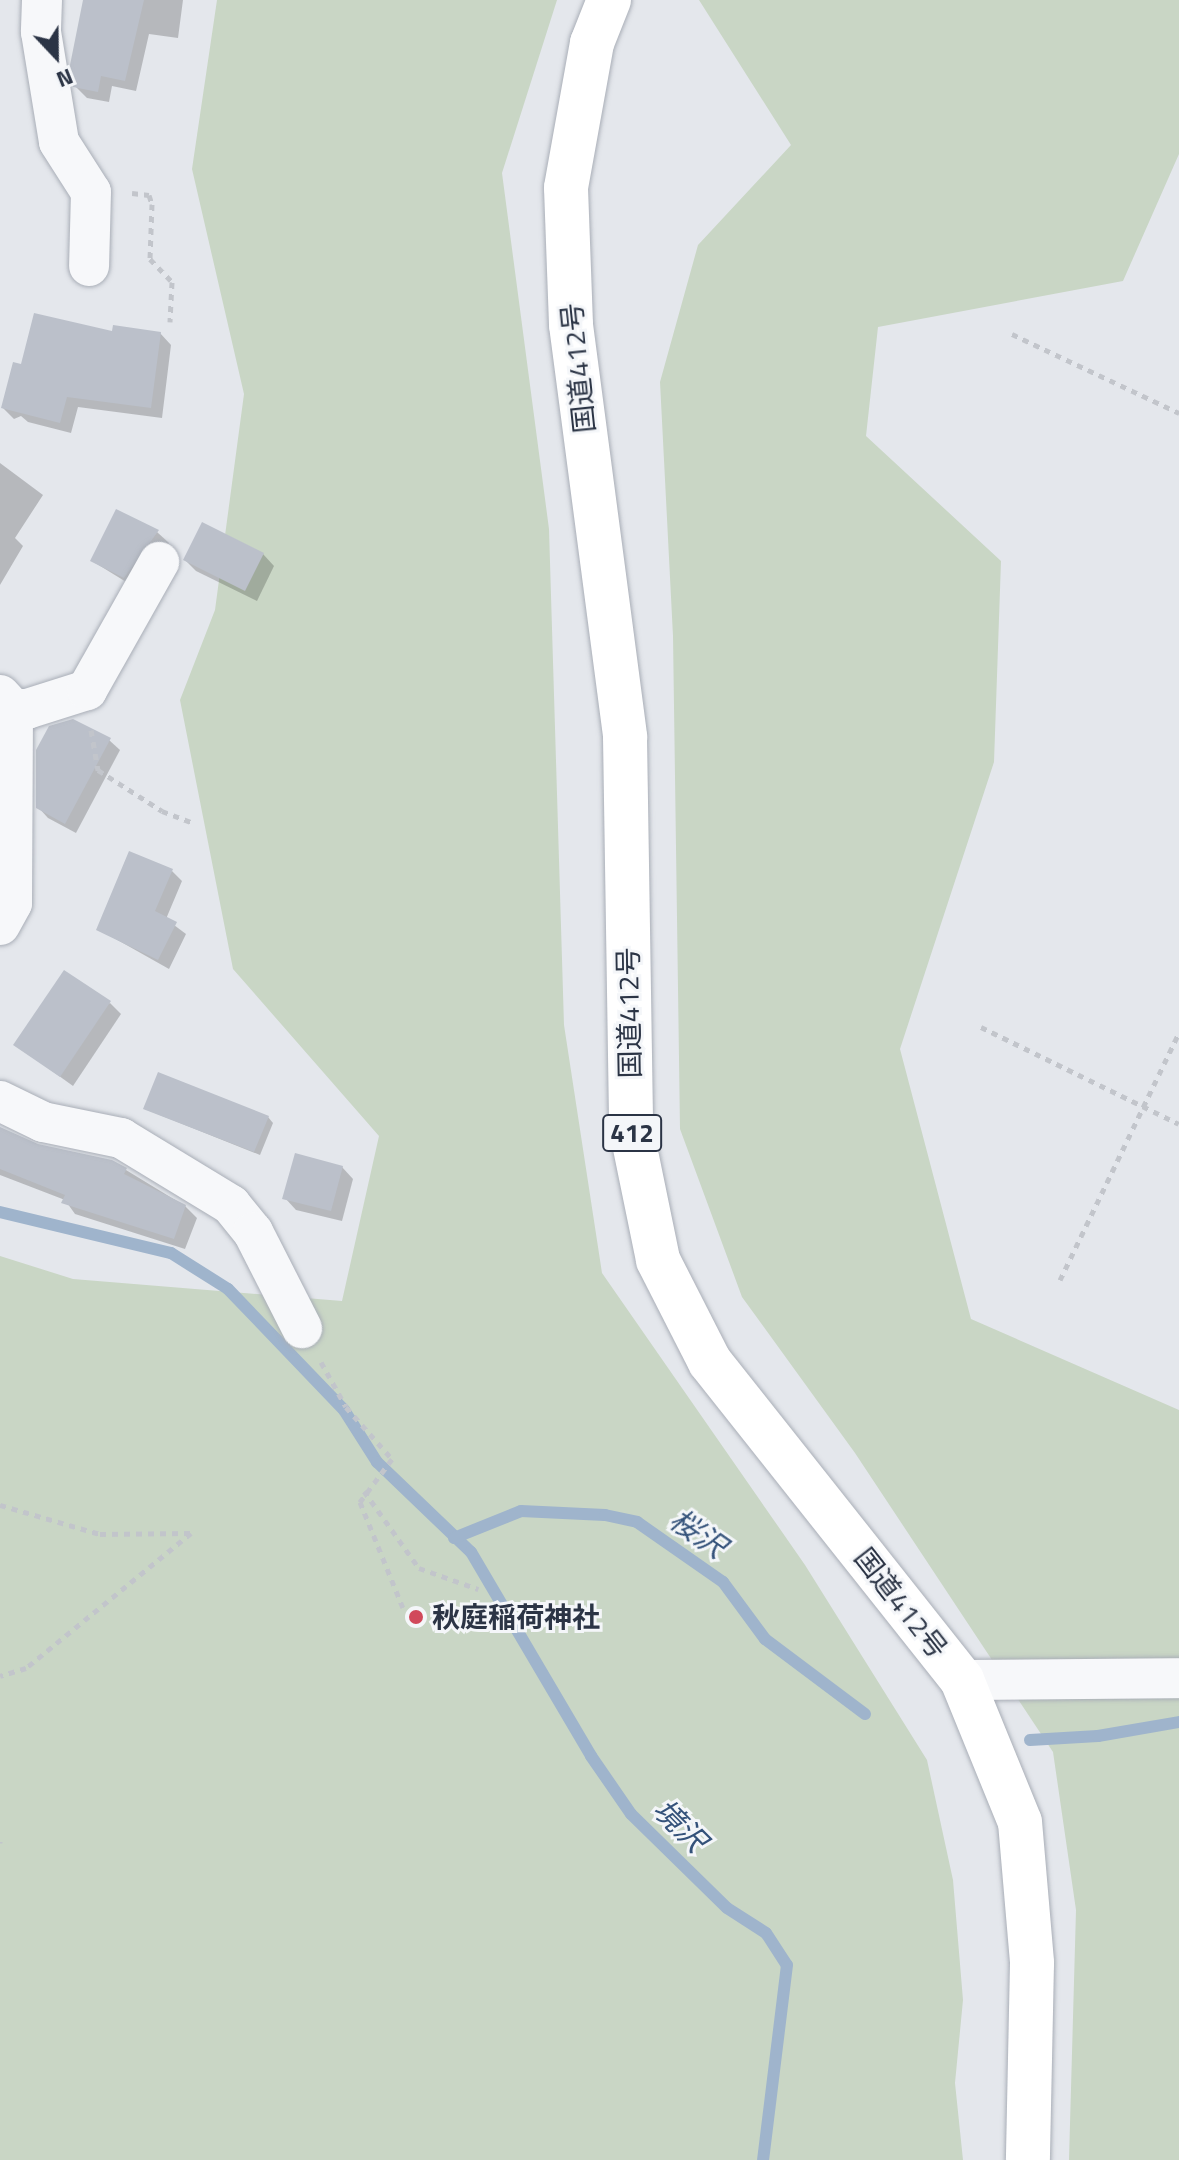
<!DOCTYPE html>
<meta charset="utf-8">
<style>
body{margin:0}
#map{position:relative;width:1179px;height:2160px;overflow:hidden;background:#e4e7ec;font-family:"Titillium Web","Noto Sans JP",sans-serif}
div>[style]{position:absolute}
.green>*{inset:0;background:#c9d6c5}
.shadow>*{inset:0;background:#0003}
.stream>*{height:12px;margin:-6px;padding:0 6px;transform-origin:6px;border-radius:6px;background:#9fb4cc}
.building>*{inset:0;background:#bbc0ca}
.path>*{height:5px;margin-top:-2.5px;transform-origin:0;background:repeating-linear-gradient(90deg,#c2c5cb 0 6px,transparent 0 12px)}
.roads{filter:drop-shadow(0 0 2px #a9aeb7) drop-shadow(0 0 2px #a9aeb7)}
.minor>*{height:40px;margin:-20px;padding:0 20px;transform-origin:20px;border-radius:20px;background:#f7f8fa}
.highway>*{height:44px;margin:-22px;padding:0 22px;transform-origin:22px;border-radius:22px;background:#fff}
.dots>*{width:22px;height:22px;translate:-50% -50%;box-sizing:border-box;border:4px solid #f4f6f9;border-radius:50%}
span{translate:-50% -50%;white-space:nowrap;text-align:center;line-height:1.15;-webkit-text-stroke:6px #f4f6f9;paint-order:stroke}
.shield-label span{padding:2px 6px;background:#f4f6f9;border:2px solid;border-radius:6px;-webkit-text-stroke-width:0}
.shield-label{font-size:26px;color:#2b3445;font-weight:700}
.street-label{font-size:28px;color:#2b3445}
.poi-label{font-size:28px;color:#2b3445;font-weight:700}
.left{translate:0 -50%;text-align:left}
.water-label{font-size:30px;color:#34527a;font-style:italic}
.north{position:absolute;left:16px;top:16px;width:80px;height:80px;-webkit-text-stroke:6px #f4f6f9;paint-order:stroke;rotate:158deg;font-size:22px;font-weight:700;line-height:32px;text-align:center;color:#2b3445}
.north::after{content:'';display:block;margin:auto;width:28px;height:36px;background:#2b3445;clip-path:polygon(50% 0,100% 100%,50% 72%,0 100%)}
</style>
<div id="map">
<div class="green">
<div style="clip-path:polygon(217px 0,557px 0,502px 173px,549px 529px,564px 1025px,602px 1273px,805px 1565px,927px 1760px,953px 1880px,963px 2000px,955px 2083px,963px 2160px,0 2160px,0 1256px,73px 1279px,342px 1301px,379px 1136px,233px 969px,180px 700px,215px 610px,244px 394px,192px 169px)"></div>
<div style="clip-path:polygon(699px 0,1179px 0,1179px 154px,1123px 281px,878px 327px,866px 436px,1001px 561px,994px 762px,900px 1049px,971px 1319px,1179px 1410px,1179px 2160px,1069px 2160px,1076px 1910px,1053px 1752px,855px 1453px,742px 1297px,680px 1129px,673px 636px,660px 382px,698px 245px,791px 145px)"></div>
</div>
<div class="shadow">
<div style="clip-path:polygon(104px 0,183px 0,178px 38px,149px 34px,136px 91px,112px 86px,109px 102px,87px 98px,75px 86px)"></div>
<div style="clip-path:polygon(160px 333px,171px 345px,162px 418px,78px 407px,71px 433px,28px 422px,21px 416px,14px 419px,3px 408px,23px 366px)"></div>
<div style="clip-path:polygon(0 463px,43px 495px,15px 538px,23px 546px,0 585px)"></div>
<div style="clip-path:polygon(157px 532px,169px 543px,136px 588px,92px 561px)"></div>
<div style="clip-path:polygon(263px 554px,274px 566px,257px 601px,196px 571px,185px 560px)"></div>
<div style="clip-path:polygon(109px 740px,120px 750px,76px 833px,48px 818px,38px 807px)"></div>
<div style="clip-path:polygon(172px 871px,182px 881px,166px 919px,186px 934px,169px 969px,98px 929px)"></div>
<div style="clip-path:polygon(110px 1003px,121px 1014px,73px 1086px,16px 1045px)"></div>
<div style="clip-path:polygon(145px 1109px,268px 1117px,273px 1123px,260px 1155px)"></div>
<div style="clip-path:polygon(0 1129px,37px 1146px,126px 1170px,185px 1206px,197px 1218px,185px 1249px,75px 1214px,65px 1200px,0 1175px)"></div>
<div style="clip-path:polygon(342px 1167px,353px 1179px,342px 1221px,296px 1210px,285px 1198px)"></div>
</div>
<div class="stream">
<div style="left:0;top:1212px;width:176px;rotate:13.5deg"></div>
<div style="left:171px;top:1253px;width:67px;rotate:32.3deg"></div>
<div style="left:228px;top:1289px;width:168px;rotate:46.2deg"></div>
<div style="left:344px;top:1410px;width:62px;rotate:57.6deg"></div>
<div style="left:377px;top:1462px;width:130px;rotate:43.8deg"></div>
<div style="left:471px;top:1552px;width:237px;rotate:59.5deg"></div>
<div style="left:591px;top:1756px;width:70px;rotate:55.4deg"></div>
<div style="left:631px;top:1814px;width:134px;rotate:44.4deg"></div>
<div style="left:727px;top:1908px;width:46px;rotate:32.7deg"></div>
<div style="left:766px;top:1933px;width:38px;rotate:57deg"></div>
<div style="left:787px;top:1965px;width:196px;rotate:97deg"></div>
<div style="left:454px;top:1538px;width:72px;rotate:-21.9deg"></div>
<div style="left:521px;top:1511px;width:84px;rotate:2.7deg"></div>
<div style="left:605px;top:1515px;width:33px;rotate:12deg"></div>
<div style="left:637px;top:1522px;width:105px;rotate:34.9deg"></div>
<div style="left:723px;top:1582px;width:71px;rotate:53.6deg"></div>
<div style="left:765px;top:1639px;width:125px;rotate:36.9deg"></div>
<div style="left:1030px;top:1740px;width:68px;rotate:-3.4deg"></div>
<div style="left:1098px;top:1736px;width:82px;rotate:-9.8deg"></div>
</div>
<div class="building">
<div style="clip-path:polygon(83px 0,144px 0,125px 81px,101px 76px,98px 92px,73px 87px,70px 65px)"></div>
<div style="clip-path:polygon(34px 313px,112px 331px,113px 325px,161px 332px,151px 408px,67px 397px,60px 423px,1px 408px,13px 362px,21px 364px)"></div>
<div style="clip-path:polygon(116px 509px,159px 530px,124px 578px,90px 561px)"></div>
<div style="clip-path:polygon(202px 522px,264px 553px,245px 591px,183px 560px)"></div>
<div style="clip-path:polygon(73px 719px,111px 738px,65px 824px,36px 808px,36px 750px,49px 726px)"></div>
<div style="clip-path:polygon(129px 851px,173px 869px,155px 911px,177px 922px,158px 960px,96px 930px)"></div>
<div style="clip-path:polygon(64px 970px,111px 1001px,60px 1077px,13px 1045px)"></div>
<div style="clip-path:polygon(158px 1072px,269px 1116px,254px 1152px,143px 1109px)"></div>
<div style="clip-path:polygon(0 1127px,38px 1144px,112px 1160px,127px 1168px,124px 1174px,186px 1205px,174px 1239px,61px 1203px,65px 1195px,0 1169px)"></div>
<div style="clip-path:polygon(295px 1153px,343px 1166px,331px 1211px,282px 1199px)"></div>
</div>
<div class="path">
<div style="left:132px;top:193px;width:17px;rotate:7deg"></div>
<div style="left:149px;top:195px;width:9px;rotate:72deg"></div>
<div style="left:152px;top:204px;width:55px;rotate:92.1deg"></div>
<div style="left:150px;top:259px;width:32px;rotate:46deg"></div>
<div style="left:172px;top:282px;width:40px;rotate:92.9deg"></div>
<div style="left:1012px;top:334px;width:185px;rotate:25.3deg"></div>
<div style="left:91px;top:730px;width:41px;rotate:80.1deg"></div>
<div style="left:98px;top:770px;width:76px;rotate:32.6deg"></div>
<div style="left:162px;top:811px;width:34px;rotate:21deg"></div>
<div style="left:981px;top:1027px;width:220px;rotate:26.1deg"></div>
<div style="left:1060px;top:1280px;width:274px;rotate:-64.3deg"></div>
<div style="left:321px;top:1362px;width:51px;rotate:60.9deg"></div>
<div style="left:346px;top:1407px;width:69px;rotate:48.5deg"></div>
<div style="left:392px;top:1459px;width:54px;rotate:126.7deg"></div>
<div style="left:360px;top:1502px;width:114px;rotate:67.9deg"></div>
<div style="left:364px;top:1491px;width:95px;rotate:54.5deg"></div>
<div style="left:419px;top:1568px;width:63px;rotate:19.6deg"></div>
<div style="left:0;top:1505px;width:104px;rotate:16.2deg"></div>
<div style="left:100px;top:1534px;width:91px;rotate:-0.6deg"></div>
<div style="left:191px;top:1533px;width:213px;rotate:140.7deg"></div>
<div style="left:26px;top:1668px;width:27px;rotate:163deg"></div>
<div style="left:0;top:1841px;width:2px;rotate:90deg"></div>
</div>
<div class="roads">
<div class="minor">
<div style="left:42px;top:0;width:32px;rotate:92deg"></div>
<div style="left:41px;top:32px;width:111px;rotate:80.7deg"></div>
<div style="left:59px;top:142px;width:59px;rotate:57.4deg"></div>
<div style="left:91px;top:192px;width:74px;rotate:91.5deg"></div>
<div style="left:0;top:695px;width:19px;rotate:47deg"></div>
<div style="left:13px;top:709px;width:14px"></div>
<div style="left:27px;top:709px;width:63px;rotate:-17.6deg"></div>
<div style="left:87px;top:690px;width:147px;rotate:-60.6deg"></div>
<div style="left:0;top:925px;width:25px;rotate:-61deg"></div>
<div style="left:12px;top:903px;width:194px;rotate:-89.7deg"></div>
<div style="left:0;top:1101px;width:48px;rotate:26deg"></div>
<div style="left:43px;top:1122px;width:80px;rotate:11.6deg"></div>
<div style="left:121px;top:1138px;width:129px;rotate:31.3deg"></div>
<div style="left:231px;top:1205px;width:35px;rotate:51deg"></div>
<div style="left:253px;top:1232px;width:108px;rotate:63deg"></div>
<div style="left:962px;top:1680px;width:217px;rotate:-0.5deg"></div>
</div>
<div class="highway">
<div style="left:609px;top:0;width:46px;rotate:111.6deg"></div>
<div style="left:592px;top:43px;width:147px;rotate:100.2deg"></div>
<div style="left:566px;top:188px;width:137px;rotate:87.9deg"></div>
<div style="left:571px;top:325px;width:416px;rotate:82.5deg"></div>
<div style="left:625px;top:737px;width:391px;rotate:89.1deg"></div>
<div style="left:631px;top:1128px;width:135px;rotate:78.4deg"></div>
<div style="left:658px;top:1260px;width:114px;rotate:63deg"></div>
<div style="left:710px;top:1362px;width:406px;rotate:51.6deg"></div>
<div style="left:962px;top:1680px;width:153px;rotate:67.8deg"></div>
<div style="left:1020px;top:1822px;width:142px;rotate:85.1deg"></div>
<div style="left:1032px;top:1963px;width:197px;rotate:91.2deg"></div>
</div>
</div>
<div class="dots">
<div style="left:416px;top:1617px;background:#d1495b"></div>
</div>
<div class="shield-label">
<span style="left:632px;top:1133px">412</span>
</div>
<div class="street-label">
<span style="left:578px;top:368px;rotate:-96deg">国道412号</span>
<span style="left:629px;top:1013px;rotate:-91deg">国道412号</span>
<span style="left:901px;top:1603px;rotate:52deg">国道412号</span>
</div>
<div class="poi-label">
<span class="left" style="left:432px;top:1617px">秋庭稲荷神社</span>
</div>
<div class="water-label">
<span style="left:698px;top:1533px;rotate:35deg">桜沢</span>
<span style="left:680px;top:1825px;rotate:45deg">境沢</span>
</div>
<div class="north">N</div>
</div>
